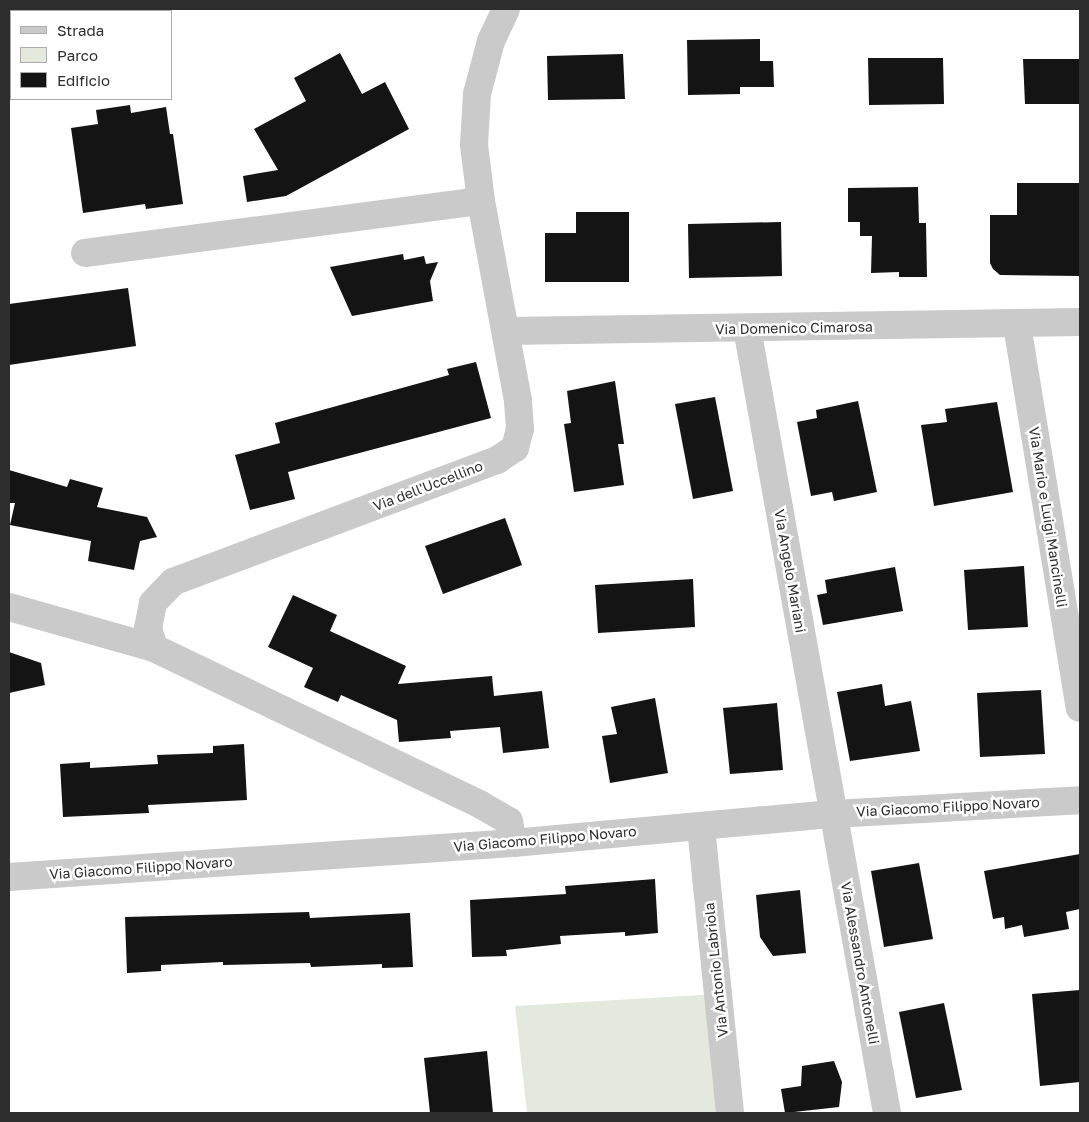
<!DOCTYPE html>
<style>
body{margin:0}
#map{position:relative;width:1089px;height:1122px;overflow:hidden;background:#fff;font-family:"Golos Text",sans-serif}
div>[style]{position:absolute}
.green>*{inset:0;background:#e3e9dd}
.building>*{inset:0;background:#141414}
.minor>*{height:28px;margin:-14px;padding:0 14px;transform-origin:14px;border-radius:14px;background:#cacaca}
span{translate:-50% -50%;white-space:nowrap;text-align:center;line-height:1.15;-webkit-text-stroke:5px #fff;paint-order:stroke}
.street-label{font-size:14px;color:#2d2d2d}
.frame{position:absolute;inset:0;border:10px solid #2d2d2d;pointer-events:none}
.legend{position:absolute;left:10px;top:10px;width:162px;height:90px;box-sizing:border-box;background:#fff;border:1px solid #ababab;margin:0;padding:6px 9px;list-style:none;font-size:15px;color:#2d2d2d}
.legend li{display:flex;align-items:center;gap:10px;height:25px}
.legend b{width:25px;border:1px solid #ababab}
</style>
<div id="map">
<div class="green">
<div style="clip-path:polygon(718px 994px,730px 1113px,527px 1113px,515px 1006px)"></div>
</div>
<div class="building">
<div style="clip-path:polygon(760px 39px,760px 61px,773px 61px,774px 87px,740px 87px,740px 94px,688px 95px,687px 40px)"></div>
<div style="clip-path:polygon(340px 53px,362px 94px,385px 82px,409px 129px,286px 196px,247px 202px,243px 176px,278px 170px,254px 129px,306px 101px,294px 78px)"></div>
<div style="clip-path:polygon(623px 54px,625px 99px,548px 100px,547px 56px)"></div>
<div style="clip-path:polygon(868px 58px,943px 58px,944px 104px,869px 105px)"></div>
<div style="clip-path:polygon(1023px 59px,1080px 59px,1080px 104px,1025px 104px)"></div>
<div style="clip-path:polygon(130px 105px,131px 113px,166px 107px,170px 134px,173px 134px,183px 204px,146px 209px,145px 204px,83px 213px,71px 128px,98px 124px,96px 110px)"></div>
<div style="clip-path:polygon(1017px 183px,1080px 183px,1080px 276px,1000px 275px,993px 269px,990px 263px,990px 215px,1017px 215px)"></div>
<div style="clip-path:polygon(918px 187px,919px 223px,926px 223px,927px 277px,899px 277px,899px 272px,871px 273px,872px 236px,860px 236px,860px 222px,848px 222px,848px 188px)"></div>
<div style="clip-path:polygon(576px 212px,629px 212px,629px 282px,545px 282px,545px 233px,576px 233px)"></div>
<div style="clip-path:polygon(781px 222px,782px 276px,689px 278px,688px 224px)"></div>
<div style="clip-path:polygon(403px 254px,404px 260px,424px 256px,426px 264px,438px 262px,430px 281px,433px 301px,352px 316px,330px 267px)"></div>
<div style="clip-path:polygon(128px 288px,136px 346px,9px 365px,9px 304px)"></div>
<div style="clip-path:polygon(476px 362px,491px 418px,288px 472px,295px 499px,250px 510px,235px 455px,280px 443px,275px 423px,449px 375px,447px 369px)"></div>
<div style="clip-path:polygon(615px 381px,624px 444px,618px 444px,624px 485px,574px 492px,564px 424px,571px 423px,567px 391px)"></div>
<div style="clip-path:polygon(715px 397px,733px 491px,693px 499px,675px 404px)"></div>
<div style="clip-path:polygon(858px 401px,877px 492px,834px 501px,832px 492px,811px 496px,797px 422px,817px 418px,816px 410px)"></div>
<div style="clip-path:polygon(997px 402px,1013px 492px,934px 506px,921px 425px,947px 422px,945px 409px)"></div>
<div style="clip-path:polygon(9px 470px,67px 487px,70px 479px,103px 488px,97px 507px,147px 517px,157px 537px,140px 541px,134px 570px,88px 561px,91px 541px,10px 525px,15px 503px,9px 503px)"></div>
<div style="clip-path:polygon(505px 518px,522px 565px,443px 594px,425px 546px)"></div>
<div style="clip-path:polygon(1024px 566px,1028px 627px,968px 630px,964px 570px)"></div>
<div style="clip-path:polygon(895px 567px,903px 611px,823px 625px,817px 595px,827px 593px,825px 580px)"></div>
<div style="clip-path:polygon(693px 579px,695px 627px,598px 633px,595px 585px)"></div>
<div style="clip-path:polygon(293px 595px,337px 615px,330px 631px,406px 666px,398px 684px,492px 676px,494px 696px,542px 691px,549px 748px,503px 753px,500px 727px,450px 731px,451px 738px,399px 742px,397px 720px,341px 695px,338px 702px,304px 687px,313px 668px,268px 647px)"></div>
<div style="clip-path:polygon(9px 652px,41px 663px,45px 685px,9px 693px)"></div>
<div style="clip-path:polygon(882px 684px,885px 706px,911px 701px,920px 751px,850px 761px,837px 692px)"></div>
<div style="clip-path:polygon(1041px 690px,1045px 754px,980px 757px,977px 693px)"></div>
<div style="clip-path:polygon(655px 698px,668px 773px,610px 783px,602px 736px,617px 734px,611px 707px)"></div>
<div style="clip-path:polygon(777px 703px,783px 770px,730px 774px,723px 708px)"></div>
<div style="clip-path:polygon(244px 744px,247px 800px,148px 805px,149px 813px,63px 817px,60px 764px,90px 762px,90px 768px,158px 764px,157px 755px,213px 753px,213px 746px)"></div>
<div style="clip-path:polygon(1080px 854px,1080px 909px,1066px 912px,1069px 929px,1024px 937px,1022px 925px,1005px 929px,1004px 917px,993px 919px,984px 871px)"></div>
<div style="clip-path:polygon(919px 863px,933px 939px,884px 947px,871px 871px)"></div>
<div style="clip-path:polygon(655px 879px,658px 933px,625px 936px,625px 932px,560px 936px,561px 944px,506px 950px,507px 956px,472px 957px,470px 900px,566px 894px,565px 886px)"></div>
<div style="clip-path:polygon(800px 890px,806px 953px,773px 956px,760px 937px,756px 895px)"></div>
<div style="clip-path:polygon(309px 912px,310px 918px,410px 913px,413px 967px,382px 968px,382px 964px,311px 967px,310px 963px,223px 965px,223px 962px,161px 965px,161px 971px,127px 973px,125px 917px)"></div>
<div style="clip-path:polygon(1080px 990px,1080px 1082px,1040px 1086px,1032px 994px)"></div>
<div style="clip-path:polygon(944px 1003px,962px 1090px,916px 1098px,899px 1012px)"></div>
<div style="clip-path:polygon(487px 1051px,493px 1113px,430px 1113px,424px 1058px)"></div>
<div style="clip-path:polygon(834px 1061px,842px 1082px,839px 1107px,785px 1113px,781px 1089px,801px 1086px,802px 1066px)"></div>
</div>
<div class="minor">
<div style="left:506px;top:9px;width:35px;rotate:115deg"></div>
<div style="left:491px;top:41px;width:55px;rotate:104.8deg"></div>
<div style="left:477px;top:94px;width:51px;rotate:93.4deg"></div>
<div style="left:474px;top:145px;width:56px;rotate:82.9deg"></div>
<div style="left:481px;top:201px;width:203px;rotate:79.5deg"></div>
<div style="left:518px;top:401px;width:28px;rotate:86deg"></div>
<div style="left:520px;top:429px;width:20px;rotate:105deg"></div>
<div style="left:515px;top:448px;width:22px;rotate:146deg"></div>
<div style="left:497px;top:460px;width:346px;rotate:159.4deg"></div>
<div style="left:173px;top:582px;width:29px;rotate:134deg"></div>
<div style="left:153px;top:603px;width:25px;rotate:101deg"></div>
<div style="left:148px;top:628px;width:21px;rotate:73deg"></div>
<div style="left:154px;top:648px;width:363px;rotate:25.6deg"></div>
<div style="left:481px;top:805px;width:32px;rotate:30deg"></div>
<div style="left:509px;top:821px;width:22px;rotate:80deg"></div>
<div style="left:85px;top:253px;width:399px;rotate:-7.5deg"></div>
<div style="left:1017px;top:325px;width:388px;rotate:80.7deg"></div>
<div style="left:747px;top:328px;width:797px;rotate:79.89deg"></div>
<div style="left:507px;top:331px;width:573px;rotate:-0.9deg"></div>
<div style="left:9px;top:607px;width:151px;rotate:15.8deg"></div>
<div style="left:701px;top:827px;width:287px;rotate:84.2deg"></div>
<div style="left:9px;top:877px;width:505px;rotate:-3.86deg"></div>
<div style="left:513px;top:843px;width:321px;rotate:-5.2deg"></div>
<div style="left:833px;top:814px;width:247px;rotate:-3.2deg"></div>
</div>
<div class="street-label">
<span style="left:794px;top:328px;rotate:-1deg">Via Domenico Cimarosa</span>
<span style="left:428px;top:486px;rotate:-21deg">Via dell'Uccellino</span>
<span style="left:1048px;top:517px;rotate:81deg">Via Mario e Luigi Mancinelli</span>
<span style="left:790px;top:571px;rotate:80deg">Via Angelo Mariani</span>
<span style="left:948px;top:807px;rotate:-3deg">Via Giacomo Filippo Novaro</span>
<span style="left:545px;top:839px;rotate:-5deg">Via Giacomo Filippo Novaro</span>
<span style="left:141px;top:868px;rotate:-4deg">Via Giacomo Filippo Novaro</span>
<span style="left:860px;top:963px;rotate:80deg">Via Alessandro Antonelli</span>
<span style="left:716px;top:970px;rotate:-96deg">Via Antonio Labriola</span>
</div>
<div class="frame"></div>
<ul class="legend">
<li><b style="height:6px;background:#cacaca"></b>Strada</li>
<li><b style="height:14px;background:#e3e9dd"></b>Parco</li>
<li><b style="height:14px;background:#141414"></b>Edificio</li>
</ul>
</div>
